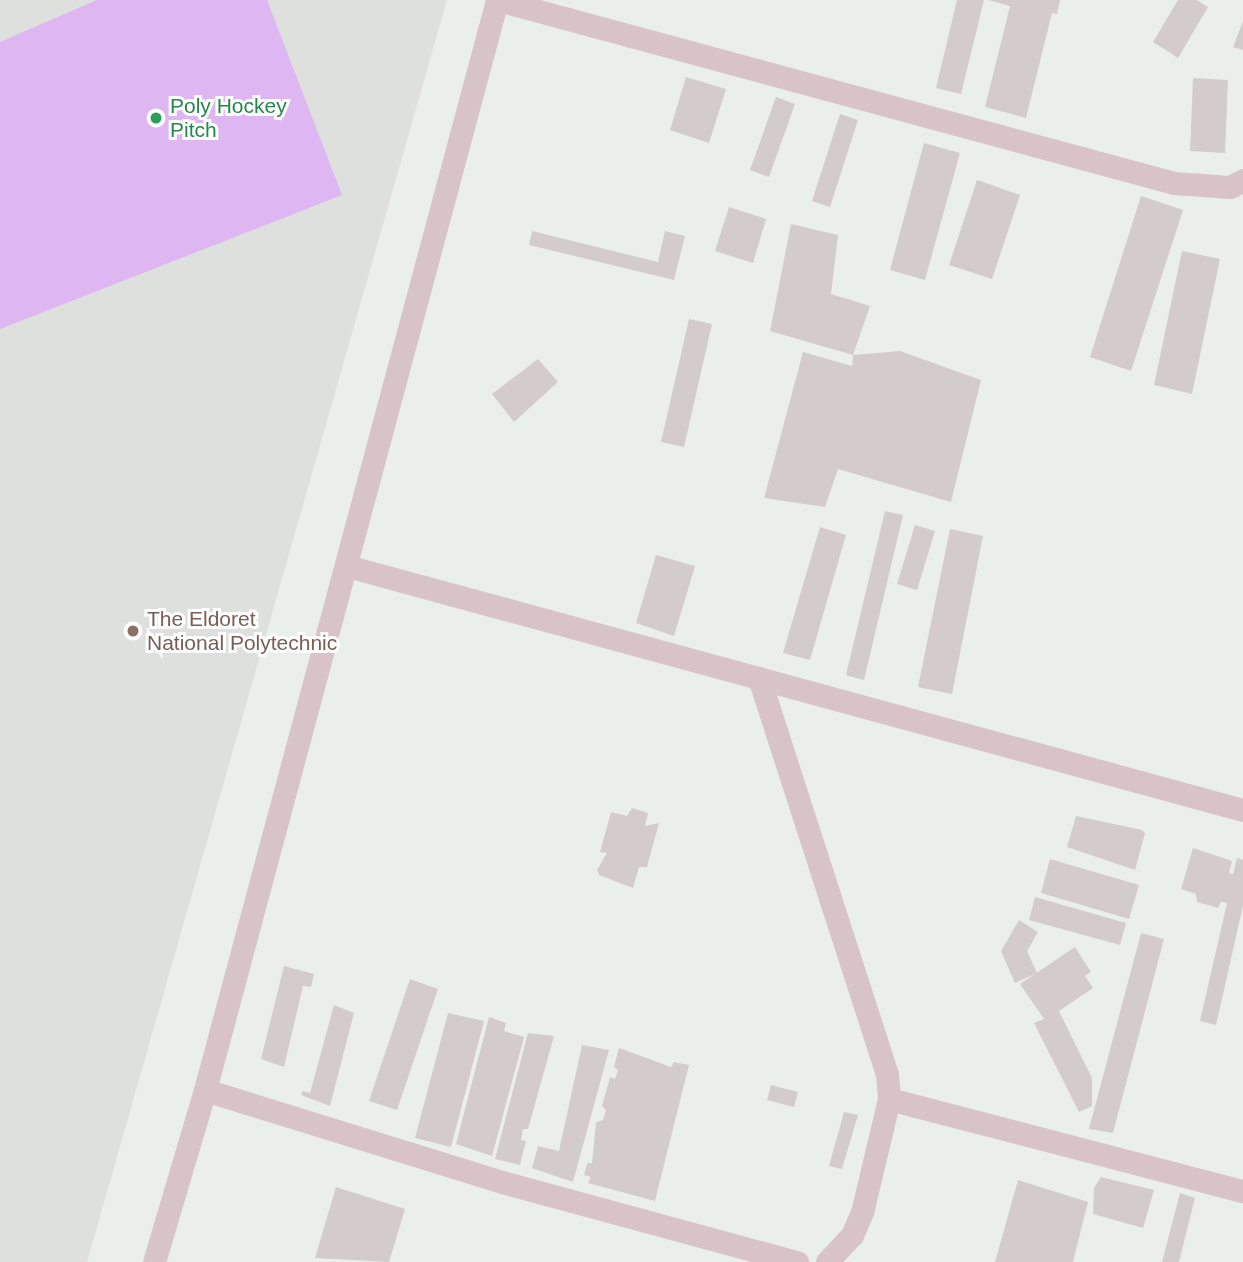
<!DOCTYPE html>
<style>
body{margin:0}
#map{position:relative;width:1243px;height:1262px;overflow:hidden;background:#ebefec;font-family:Arial,sans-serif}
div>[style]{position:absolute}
.education>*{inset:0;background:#dde0dd}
.green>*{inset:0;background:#deb6f1}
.building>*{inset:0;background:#d4cbcc}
.minor>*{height:23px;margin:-11.5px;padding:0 11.5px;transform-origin:11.5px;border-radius:11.5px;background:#d8c4c8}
.dots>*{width:19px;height:19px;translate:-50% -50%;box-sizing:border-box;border:4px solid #fff;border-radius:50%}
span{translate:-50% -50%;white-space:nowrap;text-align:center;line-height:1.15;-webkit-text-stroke:6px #fff;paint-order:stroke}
.leisure-label{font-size:21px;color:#27864d}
.left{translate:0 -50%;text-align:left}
.education-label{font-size:21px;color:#785e54}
</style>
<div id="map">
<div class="education">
<div style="clip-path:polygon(0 0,447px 0,87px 1262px,0 1262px)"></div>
</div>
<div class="green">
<div style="clip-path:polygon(97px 0,267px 0,342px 195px,0 329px,0 42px)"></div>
</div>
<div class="building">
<div style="clip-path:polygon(957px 0,984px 0,961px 94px,936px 88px)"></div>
<div style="clip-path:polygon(988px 0,1060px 0,1057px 14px,1052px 13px,1026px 118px,985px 107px,1010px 6px)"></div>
<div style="clip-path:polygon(1178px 0,1197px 0,1208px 7px,1178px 58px,1153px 42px)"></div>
<div style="clip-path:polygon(1243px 21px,1243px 50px,1233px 47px)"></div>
<div style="clip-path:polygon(686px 77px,726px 89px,709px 143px,670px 130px)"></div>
<div style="clip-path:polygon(1193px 78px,1228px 80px,1225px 153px,1190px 151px)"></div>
<div style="clip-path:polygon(776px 97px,795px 104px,769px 177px,750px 170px)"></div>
<div style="clip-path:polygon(840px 114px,858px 120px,830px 207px,812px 201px)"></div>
<div style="clip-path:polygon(924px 143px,960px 153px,925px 280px,890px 270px)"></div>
<div style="clip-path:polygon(977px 180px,1020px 195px,992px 279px,949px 265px)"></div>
<div style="clip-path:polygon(1141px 196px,1183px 210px,1131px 371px,1090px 357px)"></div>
<div style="clip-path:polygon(729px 207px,766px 219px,753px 263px,715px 251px)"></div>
<div style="clip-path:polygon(791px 224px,838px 235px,831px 294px,870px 306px,853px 355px,900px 351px,981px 380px,951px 502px,838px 469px,825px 507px,764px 498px,803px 352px,852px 366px,853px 355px,770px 331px)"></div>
<div style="clip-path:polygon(532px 231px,658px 262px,665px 231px,685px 236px,674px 280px,529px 245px)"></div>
<div style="clip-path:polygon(1182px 251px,1220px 259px,1192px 394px,1154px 385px)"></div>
<div style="clip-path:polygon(689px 319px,712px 324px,684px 447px,661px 442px)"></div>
<div style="clip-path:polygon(538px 359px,558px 382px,514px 422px,492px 394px)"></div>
<div style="clip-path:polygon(885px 511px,903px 515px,864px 680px,846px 675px)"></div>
<div style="clip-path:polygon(915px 525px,935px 531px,917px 590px,897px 584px)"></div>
<div style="clip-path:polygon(820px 527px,846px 535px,810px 660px,783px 653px)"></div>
<div style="clip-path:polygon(950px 529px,983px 536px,952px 694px,918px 687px)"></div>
<div style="clip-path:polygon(656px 555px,695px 566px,674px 636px,636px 623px)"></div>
<div style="clip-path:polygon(632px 808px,648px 813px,645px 826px,659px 823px,647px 867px,639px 867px,633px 888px,599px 875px,597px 870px,607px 853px,600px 852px,611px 812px,627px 816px)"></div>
<div style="clip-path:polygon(1076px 816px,1142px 830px,1145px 833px,1135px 870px,1067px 847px)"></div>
<div style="clip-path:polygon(1193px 848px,1232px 861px,1229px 873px,1233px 874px,1237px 858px,1243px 860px,1243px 906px,1216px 1025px,1200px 1021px,1227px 903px,1221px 902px,1218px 908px,1197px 902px,1196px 894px,1181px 889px)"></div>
<div style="clip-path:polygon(1050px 859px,1139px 885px,1129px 919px,1041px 893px)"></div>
<div style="clip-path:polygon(1035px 897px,1126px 923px,1120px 945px,1029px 920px)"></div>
<div style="clip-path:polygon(1019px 920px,1038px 932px,1027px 951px,1037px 973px,1015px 983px,1001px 951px)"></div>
<div style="clip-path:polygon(1141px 933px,1164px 939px,1113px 1133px,1089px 1129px)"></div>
<div style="clip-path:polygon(1075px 947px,1091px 972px,1085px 976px,1093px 988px,1059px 1011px,1092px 1078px,1092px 1106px,1079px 1112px,1034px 1023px,1044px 1019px,1020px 984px)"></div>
<div style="clip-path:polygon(284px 966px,314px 974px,311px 987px,303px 986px,284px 1067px,261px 1059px)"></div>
<div style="clip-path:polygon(410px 979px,438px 989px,397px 1110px,369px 1101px)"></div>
<div style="clip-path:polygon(334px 1005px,354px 1013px,330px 1106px,301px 1095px,303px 1091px,310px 1093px)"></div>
<div style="clip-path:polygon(448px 1013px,484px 1021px,451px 1147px,415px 1138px)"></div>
<div style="clip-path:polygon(489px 1017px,506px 1023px,504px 1031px,524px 1037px,492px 1156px,456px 1144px)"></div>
<div style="clip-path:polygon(528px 1033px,554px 1036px,528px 1129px,523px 1129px,521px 1140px,526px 1141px,520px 1165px,495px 1159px)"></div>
<div style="clip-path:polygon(582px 1045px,609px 1050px,573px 1182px,532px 1168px,538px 1146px,559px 1151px)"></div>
<div style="clip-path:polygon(619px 1048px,671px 1067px,674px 1062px,689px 1065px,655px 1201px,588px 1183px,591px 1177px,584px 1175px,587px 1163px,592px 1163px,596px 1122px,603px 1120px,606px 1110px,602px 1106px,610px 1077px,615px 1079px,618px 1070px,614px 1067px)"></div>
<div style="clip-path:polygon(771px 1085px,798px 1092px,794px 1107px,767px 1100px)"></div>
<div style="clip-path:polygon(844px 1112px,858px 1115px,842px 1169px,829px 1166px)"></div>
<div style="clip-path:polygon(1101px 1177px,1154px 1190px,1143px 1228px,1093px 1214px,1094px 1188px)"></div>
<div style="clip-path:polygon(1018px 1180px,1088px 1202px,1073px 1262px,995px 1262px)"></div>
<div style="clip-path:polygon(336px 1187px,405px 1209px,389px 1262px,315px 1258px)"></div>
<div style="clip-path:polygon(1180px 1193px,1195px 1198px,1179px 1262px,1162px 1262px)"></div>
</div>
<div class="minor">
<div style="left:498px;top:0;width:700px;rotate:15.15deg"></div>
<div style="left:1174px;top:183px;width:56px;rotate:4.1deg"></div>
<div style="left:1230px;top:187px;width:15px;rotate:-28deg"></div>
<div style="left:347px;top:566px;width:929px;rotate:15.23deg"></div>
<div style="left:759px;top:678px;width:416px;rotate:72.1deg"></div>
<div style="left:887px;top:1074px;width:25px;rotate:85deg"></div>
<div style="left:889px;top:1099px;width:116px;rotate:103.4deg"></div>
<div style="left:862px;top:1212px;width:25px;rotate:113deg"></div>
<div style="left:852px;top:1235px;width:37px;rotate:133deg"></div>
<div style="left:205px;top:1090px;width:311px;rotate:17.2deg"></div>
<div style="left:502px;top:1182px;width:306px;rotate:15.2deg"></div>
<div style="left:889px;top:1099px;width:366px;rotate:14.6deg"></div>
<div style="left:154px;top:1262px;width:179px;rotate:-73.5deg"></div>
<div style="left:205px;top:1090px;width:1128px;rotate:-75deg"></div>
</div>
<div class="dots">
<div style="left:156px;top:118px;background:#2e9e5b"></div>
<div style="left:133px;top:631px;background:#8d6e63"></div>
</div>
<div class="leisure-label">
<span class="left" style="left:170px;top:118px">Poly Hockey<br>Pitch</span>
</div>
<div class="education-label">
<span class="left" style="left:147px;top:631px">The Eldoret<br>National Polytechnic</span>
</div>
</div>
